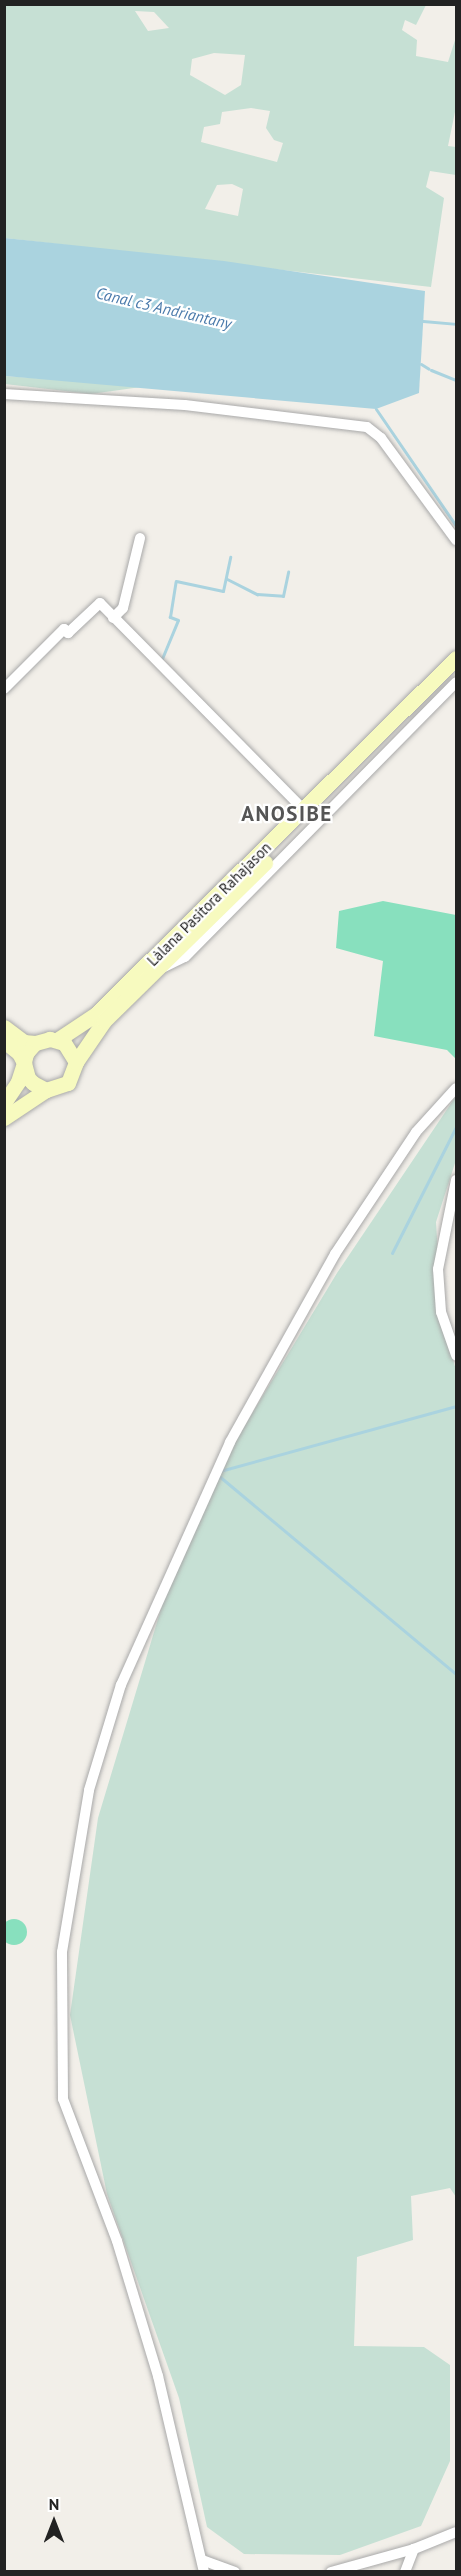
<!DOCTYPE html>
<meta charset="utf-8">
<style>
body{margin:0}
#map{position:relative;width:461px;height:2576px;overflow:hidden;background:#f2efe9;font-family:"PT Sans",sans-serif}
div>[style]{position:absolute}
.wetland>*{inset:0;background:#c6e0d4}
.pitch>*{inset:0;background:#88e0be}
.round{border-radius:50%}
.water>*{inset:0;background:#aad3df}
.stream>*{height:3px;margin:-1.5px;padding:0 1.5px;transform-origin:1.5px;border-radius:1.5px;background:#aad3df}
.roads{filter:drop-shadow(0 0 2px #a9a9a9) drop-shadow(0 0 2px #a9a9a9)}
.street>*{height:10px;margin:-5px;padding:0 5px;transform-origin:5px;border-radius:5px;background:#fff}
.secondary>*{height:15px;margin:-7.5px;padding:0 7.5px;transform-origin:7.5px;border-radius:7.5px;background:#f7fabf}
span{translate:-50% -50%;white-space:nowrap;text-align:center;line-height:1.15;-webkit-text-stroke:4.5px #fff;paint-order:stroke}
.street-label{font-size:15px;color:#222}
.water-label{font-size:16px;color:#4a7aab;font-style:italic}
.district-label{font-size:21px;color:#555;font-weight:700;letter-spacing:1.5px}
.frame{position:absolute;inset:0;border:6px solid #222;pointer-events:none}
.north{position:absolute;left:24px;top:2492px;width:60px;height:60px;-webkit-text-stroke:4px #fff;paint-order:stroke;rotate:0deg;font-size:16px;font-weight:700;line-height:24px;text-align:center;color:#222}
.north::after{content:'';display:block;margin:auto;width:21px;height:27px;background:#222;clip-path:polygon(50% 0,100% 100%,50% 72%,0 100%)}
</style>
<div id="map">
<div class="wetland">
<div style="clip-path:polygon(evenodd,4px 5px,426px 5px,416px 25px,405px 20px,402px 30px,417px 40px,416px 56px,448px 62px,456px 37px,456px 107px,448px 146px,456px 147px,456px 175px,430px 171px,426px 187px,444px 198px,431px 287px,5px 238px,4px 5px,135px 11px,154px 12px,169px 28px,148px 31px,135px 11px,4px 5px,214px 53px,245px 55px,241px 85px,225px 95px,190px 75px,192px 59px,214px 53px,4px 5px,251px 108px,270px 111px,266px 128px,274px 140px,283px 143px,277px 162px,201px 142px,204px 127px,220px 124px,222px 112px,251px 108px,4px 5px,232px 184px,243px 189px,238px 216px,205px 209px,217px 185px,232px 184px)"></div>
<div style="clip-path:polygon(4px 376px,148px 386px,91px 394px,5px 384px)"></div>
<div style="clip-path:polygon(456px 1096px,456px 1160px,436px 1222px,442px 1321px,456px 1370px,456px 2197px,450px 2188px,411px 2196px,413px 2240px,357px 2257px,354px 2346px,424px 2347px,450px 2365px,450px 2461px,421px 2526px,340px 2555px,244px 2554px,207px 2527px,179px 2398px,107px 2194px,70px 2015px,98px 1818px,164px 1599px,216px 1473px,337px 1273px)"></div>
</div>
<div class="pitch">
<div style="clip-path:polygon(383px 901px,456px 915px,456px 1059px,447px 1050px,374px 1036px,383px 961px,336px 948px,339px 911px)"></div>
<div class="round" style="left:1px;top:1919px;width:26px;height:26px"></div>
</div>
<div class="water">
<div style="clip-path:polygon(5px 238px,224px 261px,425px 291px,419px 393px,376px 409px,5px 376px)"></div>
</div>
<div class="stream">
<div style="left:423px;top:321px;width:33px;rotate:5deg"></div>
<div style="left:421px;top:364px;width:9px;rotate:32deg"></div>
<div style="left:431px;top:370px;width:27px;rotate:22deg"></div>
<div style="left:376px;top:409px;width:142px;rotate:55.6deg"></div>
<div style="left:227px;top:579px;width:34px;rotate:27deg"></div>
<div style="left:257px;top:594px;width:26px;rotate:4deg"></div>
<div style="left:283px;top:596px;width:25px;rotate:-78deg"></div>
<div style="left:161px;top:661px;width:44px;rotate:-67.5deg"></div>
<div style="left:178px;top:620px;width:9px;rotate:-159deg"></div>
<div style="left:170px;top:617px;width:36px;rotate:-81deg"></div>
<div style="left:176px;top:581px;width:48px;rotate:12deg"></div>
<div style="left:223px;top:591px;width:35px;rotate:-78deg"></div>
<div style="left:392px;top:1253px;width:141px;rotate:-63.1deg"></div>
<div style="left:220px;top:1471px;width:245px;rotate:-15.4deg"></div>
<div style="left:219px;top:1476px;width:309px;rotate:39.9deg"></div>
</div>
<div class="roads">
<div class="street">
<div style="left:4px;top:394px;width:181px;rotate:3.5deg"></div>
<div style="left:185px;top:405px;width:183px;rotate:6.9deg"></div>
<div style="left:367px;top:427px;width:18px;rotate:38deg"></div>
<div style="left:381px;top:438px;width:127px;rotate:53.7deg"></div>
<div style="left:113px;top:618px;width:14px;rotate:-45deg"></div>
<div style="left:123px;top:608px;width:72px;rotate:-76.3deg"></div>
<div style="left:4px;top:689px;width:85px;rotate:-45deg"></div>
<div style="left:64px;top:629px;width:6px;rotate:45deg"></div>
<div style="left:68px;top:633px;width:44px;rotate:-43.2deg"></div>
<div style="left:100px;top:603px;width:285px;rotate:45.4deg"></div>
<div style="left:162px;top:968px;width:25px;rotate:-26deg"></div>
<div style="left:185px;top:957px;width:386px;rotate:-45.4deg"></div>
<div style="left:456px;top:1180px;width:91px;rotate:101.4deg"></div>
<div style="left:438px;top:1269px;width:43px;rotate:86deg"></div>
<div style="left:441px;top:1312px;width:46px;rotate:70.8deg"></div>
<div style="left:202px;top:2560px;width:35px;rotate:20deg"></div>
<div style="left:204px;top:2572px;width:201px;rotate:-103.2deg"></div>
<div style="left:158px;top:2376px;width:141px;rotate:-106.9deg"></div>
<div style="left:117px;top:2241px;width:152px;rotate:-110.8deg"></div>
<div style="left:63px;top:2099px;width:147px;rotate:-90.4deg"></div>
<div style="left:62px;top:1952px;width:164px;rotate:-80.5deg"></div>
<div style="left:89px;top:1790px;width:110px;rotate:-73.1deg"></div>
<div style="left:121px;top:1685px;width:266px;rotate:-65.8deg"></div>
<div style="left:230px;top:1442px;width:215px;rotate:-60.8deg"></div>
<div style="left:335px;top:1254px;width:146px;rotate:-56.4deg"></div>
<div style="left:416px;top:1132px;width:59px;rotate:-47.7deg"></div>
<div style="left:331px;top:2572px;width:86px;rotate:-15.5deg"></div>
<div style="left:405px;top:2572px;width:25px;rotate:-69deg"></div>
<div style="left:414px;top:2549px;width:45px;rotate:-22deg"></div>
</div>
<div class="secondary">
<div style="left:4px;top:1027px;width:25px;rotate:37deg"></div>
<div style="left:24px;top:1042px;width:11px;rotate:5deg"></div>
<div style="left:57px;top:1040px;width:47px;rotate:-33.7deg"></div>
<div style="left:96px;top:1014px;width:506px;rotate:-44.68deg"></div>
<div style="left:4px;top:1041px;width:19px;rotate:39deg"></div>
<div style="left:19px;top:1053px;width:11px;rotate:63deg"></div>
<div style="left:24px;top:1063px;width:16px;rotate:75deg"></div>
<div style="left:28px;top:1078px;width:7px;rotate:45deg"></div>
<div style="left:33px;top:1083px;width:15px;rotate:28deg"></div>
<div style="left:46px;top:1090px;width:23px;rotate:-18deg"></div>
<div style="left:68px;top:1083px;width:22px;rotate:-69deg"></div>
<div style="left:76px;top:1062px;width:22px;rotate:-122deg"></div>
<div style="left:64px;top:1043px;width:15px;rotate:-164deg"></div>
<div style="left:50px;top:1039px;width:16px;rotate:165deg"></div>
<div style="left:35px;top:1043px;width:12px;rotate:132deg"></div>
<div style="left:27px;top:1052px;width:5px;rotate:112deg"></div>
<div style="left:25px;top:1057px;width:6px;rotate:99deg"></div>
<div style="left:24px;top:1063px;width:20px;rotate:108deg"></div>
<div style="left:18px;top:1082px;width:25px;rotate:124deg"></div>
<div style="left:76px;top:1062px;width:50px;rotate:-55.7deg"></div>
<div style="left:104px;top:1021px;width:226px;rotate:-44.5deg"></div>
<div style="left:4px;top:1118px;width:50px;rotate:-33.7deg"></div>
</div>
</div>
<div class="street-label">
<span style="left:209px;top:904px;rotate:-45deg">Làlana Pasitora Rahajason</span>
</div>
<div class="water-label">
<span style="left:164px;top:308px;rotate:13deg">Canal c3 Andriantany</span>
</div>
<div class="district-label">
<span style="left:287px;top:814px">ANOSIBE</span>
</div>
<div class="frame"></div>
<div class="north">N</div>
</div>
